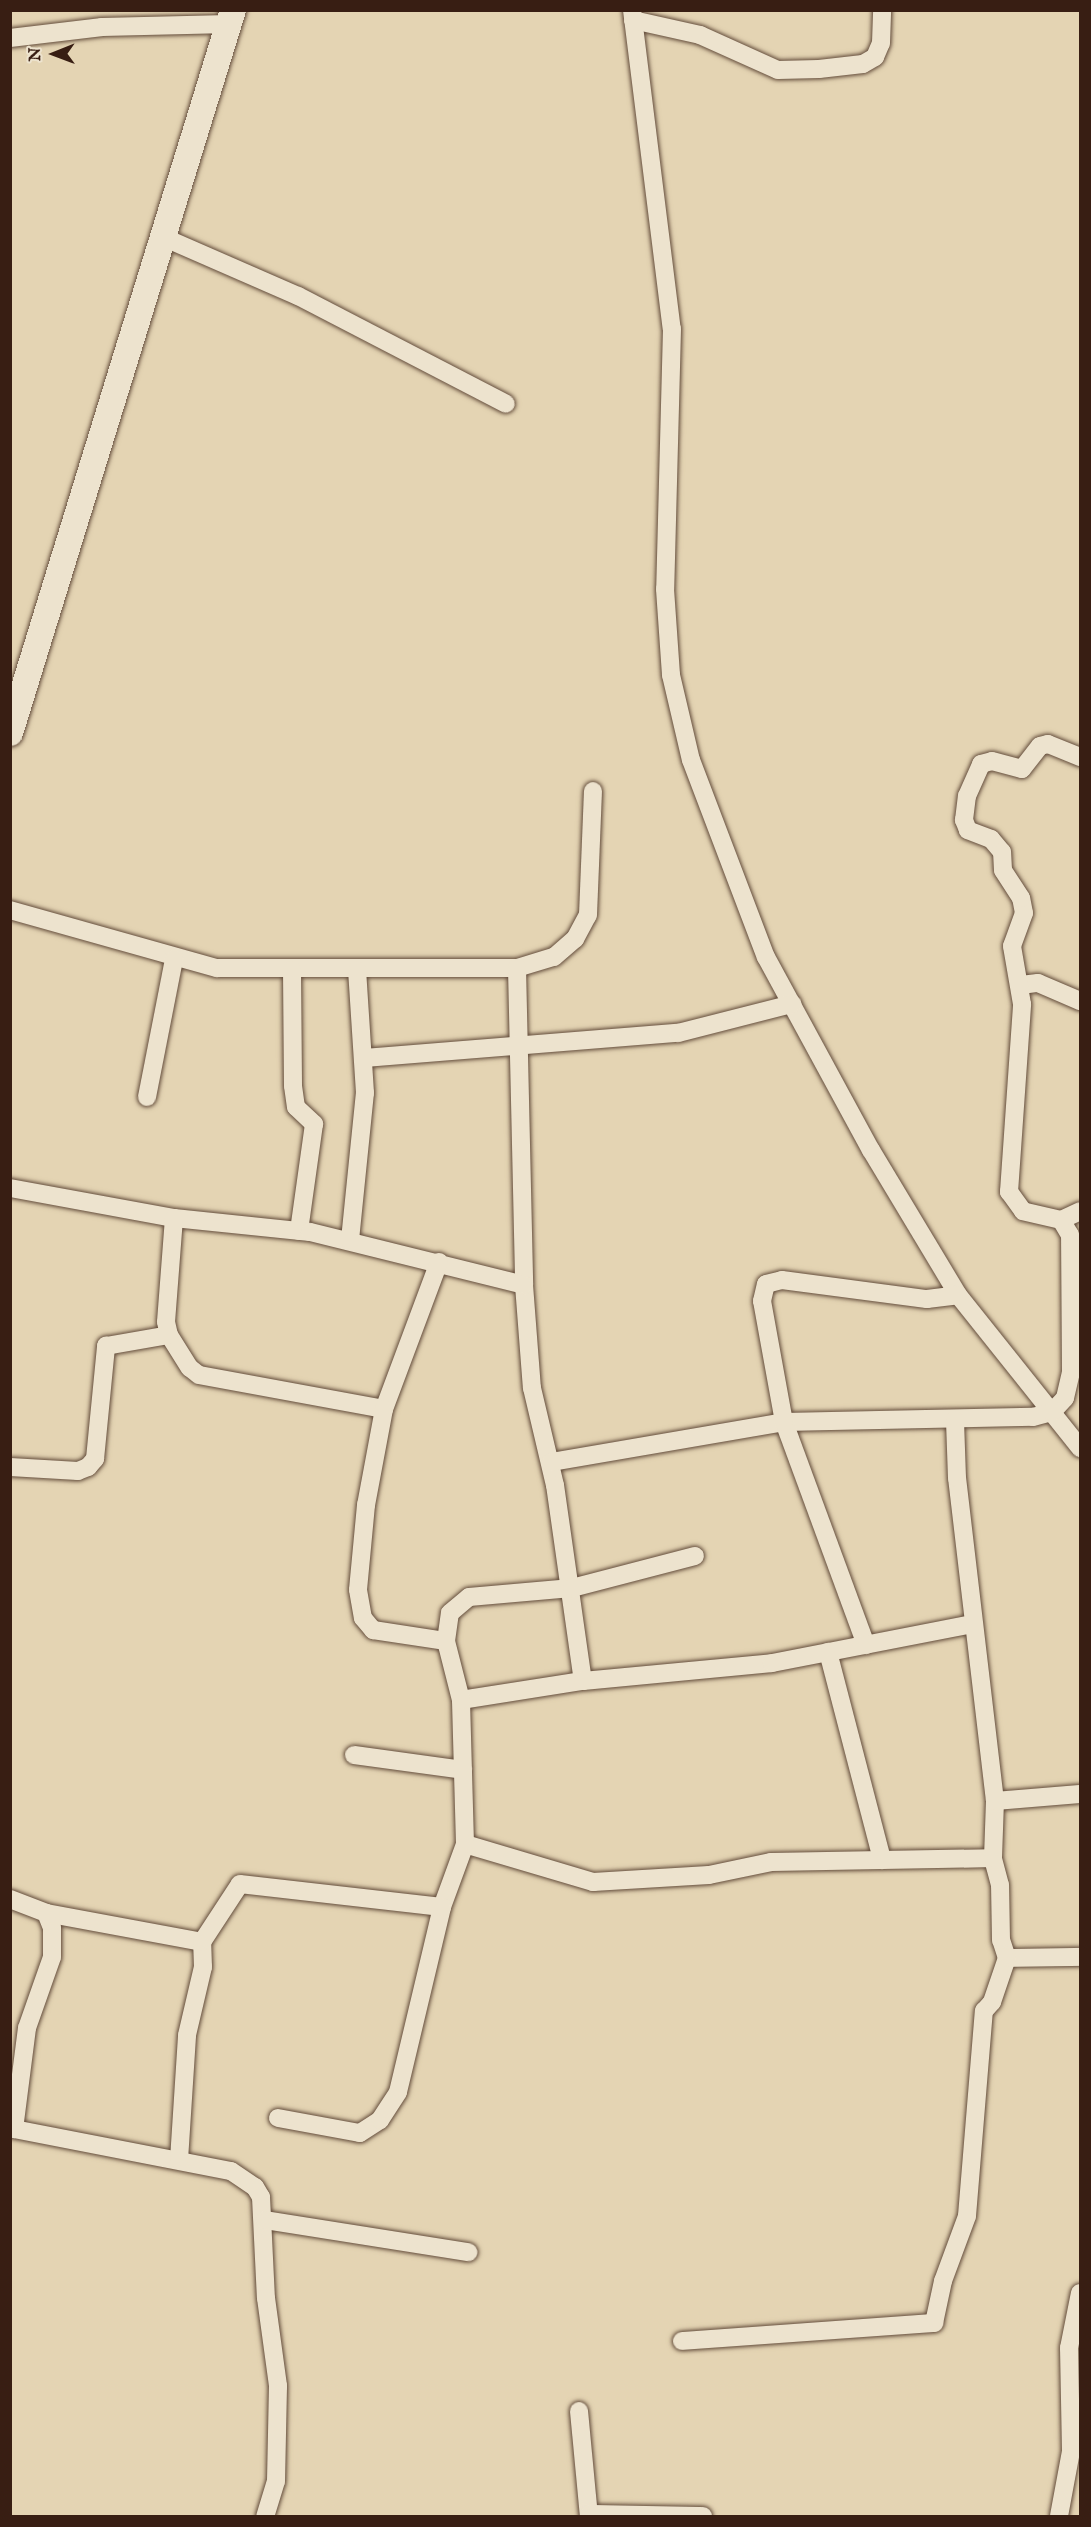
<!DOCTYPE html>
<style>
body{margin:0}
#map{position:relative;width:1091px;height:2527px;overflow:hidden;background:#e4d4b3;font-family:"IM FELL English",serif}
div>[style]{position:absolute}
.roads{filter:drop-shadow(0 0 2px #634c3b) drop-shadow(0 0 2px #634c3b)}
.minor>*{height:18px;margin:-9px;padding:0 9px;transform-origin:9px;border-radius:9px;background:#ede3ce}
.secondary>*{height:26px;margin:-13px;padding:0 13px;transform-origin:13px;border-radius:13px;background:#ede3ce}
span{translate:-50% -50%;white-space:nowrap;text-align:center;line-height:1.15;-webkit-text-stroke:4.5px #ede3ce;paint-order:stroke}
.frame{position:absolute;inset:0;border:12px solid #381e13;pointer-events:none}
.north{position:absolute;left:24px;top:24px;width:60px;height:60px;-webkit-text-stroke:4px #ede3ce;paint-order:stroke;rotate:269deg;font-size:16px;font-weight:700;line-height:24px;text-align:center;color:#381e13}
.north::after{content:'';display:block;margin:auto;width:21px;height:27px;background:#381e13;clip-path:polygon(50% 0,100% 100%,50% 72%,0 100%)}
</style>
<div id="map">
<div class="roads">
<div class="minor">
<div style="left:632px;top:10px;width:321px;rotate:82.9deg"></div>
<div style="left:672px;top:329px;width:260px;rotate:91.5deg"></div>
<div style="left:665px;top:589px;width:86px;rotate:86deg"></div>
<div style="left:671px;top:675px;width:87px;rotate:76.8deg"></div>
<div style="left:691px;top:760px;width:211px;rotate:69.2deg"></div>
<div style="left:766px;top:957px;width:220px;rotate:61.5deg"></div>
<div style="left:871px;top:1150px;width:169px;rotate:59deg"></div>
<div style="left:958px;top:1295px;width:196px;rotate:51.4deg"></div>
<div style="left:633px;top:20px;width:69px;rotate:12.6deg"></div>
<div style="left:700px;top:35px;width:85px;rotate:24.2deg"></div>
<div style="left:778px;top:70px;width:41px;rotate:-1.4deg"></div>
<div style="left:819px;top:69px;width:44px;rotate:-6.5deg"></div>
<div style="left:863px;top:64px;width:14px;rotate:-30deg"></div>
<div style="left:875px;top:57px;width:15px;rotate:-67deg"></div>
<div style="left:881px;top:43px;width:33px;rotate:-88deg"></div>
<div style="left:10px;top:38px;width:93px;rotate:-6.8deg"></div>
<div style="left:102px;top:27px;width:127px;rotate:-1.4deg"></div>
<div style="left:163px;top:237px;width:147px;rotate:23.6deg"></div>
<div style="left:298px;top:296px;width:234px;rotate:27.4deg"></div>
<div style="left:10px;top:910px;width:215px;rotate:15.7deg"></div>
<div style="left:217px;top:968px;width:300px"></div>
<div style="left:517px;top:968px;width:39px;rotate:-17deg"></div>
<div style="left:554px;top:957px;width:28px;rotate:-41deg"></div>
<div style="left:575px;top:939px;width:27px;rotate:-62deg"></div>
<div style="left:588px;top:915px;width:124px;rotate:-87.7deg"></div>
<div style="left:517px;top:968px;width:317px;rotate:88.7deg"></div>
<div style="left:524px;top:1285px;width:103px;rotate:85.6deg"></div>
<div style="left:532px;top:1388px;width:100px;rotate:76.7deg"></div>
<div style="left:555px;top:1485px;width:198px;rotate:81.9deg"></div>
<div style="left:292px;top:970px;width:116px;rotate:89.5deg"></div>
<div style="left:293px;top:1086px;width:21px;rotate:82deg"></div>
<div style="left:296px;top:1107px;width:25px;rotate:43deg"></div>
<div style="left:314px;top:1124px;width:108px;rotate:98deg"></div>
<div style="left:1021px;top:985px;width:17px;rotate:-7deg"></div>
<div style="left:1038px;top:983px;width:46px;rotate:23.2deg"></div>
<div style="left:364px;top:1058px;width:315px;rotate:-4.6deg"></div>
<div style="left:678px;top:1033px;width:118px;rotate:-14.3deg"></div>
<div style="left:147px;top:1097px;width:141px;rotate:-78.9deg"></div>
<div style="left:10px;top:1188px;width:167px;rotate:10.4deg"></div>
<div style="left:174px;top:1218px;width:137px;rotate:5.9deg"></div>
<div style="left:310px;top:1232px;width:220px;rotate:13.9deg"></div>
<div style="left:174px;top:1218px;width:104px;rotate:94.4deg"></div>
<div style="left:166px;top:1322px;width:13px;rotate:77deg"></div>
<div style="left:169px;top:1335px;width:39px;rotate:58deg"></div>
<div style="left:190px;top:1368px;width:11px;rotate:38deg"></div>
<div style="left:199px;top:1375px;width:188px;rotate:10.4deg"></div>
<div style="left:1061px;top:1220px;width:21px;rotate:-25deg"></div>
<div style="left:350px;top:1240px;width:148px;rotate:-84.2deg"></div>
<div style="left:365px;top:1093px;width:123px;rotate:-93.7deg"></div>
<div style="left:439px;top:1262px;width:157px;rotate:110.5deg"></div>
<div style="left:384px;top:1409px;width:98px;rotate:100.6deg"></div>
<div style="left:366px;top:1505px;width:85px;rotate:95.4deg"></div>
<div style="left:358px;top:1590px;width:28px;rotate:80deg"></div>
<div style="left:363px;top:1618px;width:16px;rotate:50deg"></div>
<div style="left:373px;top:1630px;width:74px;rotate:8.6deg"></div>
<div style="left:551px;top:1462px;width:236px;rotate:-9.7deg"></div>
<div style="left:784px;top:1422px;width:249px;rotate:-1.2deg"></div>
<div style="left:1033px;top:1417px;width:20px;rotate:-15deg"></div>
<div style="left:1052px;top:1412px;width:19px;rotate:-47deg"></div>
<div style="left:1065px;top:1398px;width:27px;rotate:-77deg"></div>
<div style="left:1071px;top:1372px;width:137px;rotate:-90.4deg"></div>
<div style="left:1070px;top:1235px;width:17px;rotate:-121deg"></div>
<div style="left:1061px;top:1220px;width:39px;rotate:-167deg"></div>
<div style="left:1023px;top:1211px;width:24px;rotate:-126deg"></div>
<div style="left:1009px;top:1192px;width:188px;rotate:-86deg"></div>
<div style="left:1022px;top:1004px;width:59px;rotate:-99.8deg"></div>
<div style="left:1012px;top:946px;width:35px;rotate:-70deg"></div>
<div style="left:1024px;top:913px;width:15px;rotate:-101deg"></div>
<div style="left:1021px;top:898px;width:33px;rotate:-123deg"></div>
<div style="left:1003px;top:870px;width:18px;rotate:-93deg"></div>
<div style="left:1002px;top:852px;width:17px;rotate:-130deg"></div>
<div style="left:991px;top:839px;width:25px;rotate:-159deg"></div>
<div style="left:968px;top:830px;width:11px;rotate:-112deg"></div>
<div style="left:964px;top:820px;width:24px;rotate:-83deg"></div>
<div style="left:967px;top:796px;width:35px;rotate:-66deg"></div>
<div style="left:981px;top:764px;width:11px;rotate:-15deg"></div>
<div style="left:992px;top:761px;width:31px;rotate:15deg"></div>
<div style="left:1022px;top:769px;width:29px;rotate:-52deg"></div>
<div style="left:1040px;top:746px;width:8px;rotate:-14deg"></div>
<div style="left:1048px;top:744px;width:35px;rotate:22deg"></div>
<div style="left:10px;top:1467px;width:68px;rotate:3.4deg"></div>
<div style="left:78px;top:1471px;width:11px;rotate:-22deg"></div>
<div style="left:88px;top:1467px;width:11px;rotate:-49deg"></div>
<div style="left:95px;top:1459px;width:114px;rotate:-84.4deg"></div>
<div style="left:106px;top:1346px;width:64px;rotate:-9.9deg"></div>
<div style="left:866px;top:1645px;width:238px;rotate:-110.2deg"></div>
<div style="left:784px;top:1422px;width:123px;rotate:-100.3deg"></div>
<div style="left:762px;top:1301px;width:17px;rotate:-77deg"></div>
<div style="left:766px;top:1284px;width:16px;rotate:-14deg"></div>
<div style="left:782px;top:1280px;width:146px;rotate:7.5deg"></div>
<div style="left:927px;top:1299px;width:31px;rotate:-7deg"></div>
<div style="left:828px;top:1652px;width:215px;rotate:75.4deg"></div>
<div style="left:461px;top:1700px;width:123px;rotate:-8.9deg"></div>
<div style="left:583px;top:1681px;width:190px;rotate:-5.4deg"></div>
<div style="left:772px;top:1663px;width:205px;rotate:-11deg"></div>
<div style="left:354px;top:1755px;width:110px;rotate:7.8deg"></div>
<div style="left:995px;top:1801px;width:85px;rotate:-4.7deg"></div>
<div style="left:465px;top:1844px;width:134px;rotate:16.5deg"></div>
<div style="left:593px;top:1882px;width:116px;rotate:-3.5deg"></div>
<div style="left:709px;top:1875px;width:63px;rotate:-11.8deg"></div>
<div style="left:771px;top:1862px;width:222px;rotate:-1deg"></div>
<div style="left:10px;top:1899px;width:39px;rotate:21deg"></div>
<div style="left:46px;top:1913px;width:16px;rotate:68deg"></div>
<div style="left:52px;top:1928px;width:29px;rotate:90deg"></div>
<div style="left:52px;top:1957px;width:75px;rotate:109.4deg"></div>
<div style="left:27px;top:2028px;width:102px;rotate:97.3deg"></div>
<div style="left:14px;top:2129px;width:221px;rotate:11deg"></div>
<div style="left:231px;top:2171px;width:29px;rotate:34deg"></div>
<div style="left:255px;top:2187px;width:12px;rotate:59deg"></div>
<div style="left:261px;top:2197px;width:101px;rotate:87.2deg"></div>
<div style="left:266px;top:2298px;width:89px;rotate:82.2deg"></div>
<div style="left:278px;top:2386px;width:95px;rotate:91.2deg"></div>
<div style="left:276px;top:2481px;width:37px;rotate:107deg"></div>
<div style="left:46px;top:1913px;width:159px;rotate:10.5deg"></div>
<div style="left:1007px;top:1958px;width:73px;rotate:-0.8deg"></div>
<div style="left:278px;top:2118px;width:83px;rotate:10.4deg"></div>
<div style="left:360px;top:2133px;width:24px;rotate:-33deg"></div>
<div style="left:380px;top:2120px;width:33px;rotate:-57deg"></div>
<div style="left:398px;top:2092px;width:190px;rotate:-76.6deg"></div>
<div style="left:442px;top:1907px;width:67px;rotate:-69.9deg"></div>
<div style="left:465px;top:1844px;width:144px;rotate:-91.6deg"></div>
<div style="left:461px;top:1700px;width:61px;rotate:-104.3deg"></div>
<div style="left:446px;top:1641px;width:28px;rotate:-82deg"></div>
<div style="left:450px;top:1613px;width:25px;rotate:-40deg"></div>
<div style="left:469px;top:1597px;width:103px;rotate:-5deg"></div>
<div style="left:572px;top:1588px;width:127px;rotate:-14.6deg"></div>
<div style="left:179px;top:2160px;width:125px;rotate:-86.3deg"></div>
<div style="left:187px;top:2035px;width:70px;rotate:-76.8deg"></div>
<div style="left:203px;top:1967px;width:25px;rotate:-92deg"></div>
<div style="left:202px;top:1942px;width:69px;rotate:-56.8deg"></div>
<div style="left:240px;top:1884px;width:203px;rotate:6.5deg"></div>
<div style="left:265px;top:2220px;width:206px;rotate:9deg"></div>
<div style="left:682px;top:2341px;width:253px;rotate:-4.1deg"></div>
<div style="left:934px;top:2323px;width:43px;rotate:-77.9deg"></div>
<div style="left:943px;top:2281px;width:69px;rotate:-69.7deg"></div>
<div style="left:967px;top:2216px;width:206px;rotate:-85.3deg"></div>
<div style="left:984px;top:2011px;width:12px;rotate:-48deg"></div>
<div style="left:992px;top:2002px;width:46px;rotate:-71.2deg"></div>
<div style="left:1007px;top:1958px;width:19px;rotate:-108deg"></div>
<div style="left:1001px;top:1940px;width:55px;rotate:-91deg"></div>
<div style="left:1000px;top:1885px;width:28px;rotate:-105deg"></div>
<div style="left:993px;top:1858px;width:57px;rotate:-88deg"></div>
<div style="left:995px;top:1801px;width:325px;rotate:-96.7deg"></div>
<div style="left:957px;top:1478px;width:58px;rotate:-92deg"></div>
<div style="left:579px;top:2411px;width:105px;rotate:84.6deg"></div>
<div style="left:589px;top:2514px;width:114px;rotate:1deg"></div>
<div style="left:1059px;top:2516px;width:66px;rotate:-79.5deg"></div>
<div style="left:1071px;top:2451px;width:103px;rotate:-91.1deg"></div>
<div style="left:1069px;top:2348px;width:56px;rotate:-78.7deg"></div>
</div>
<div class="secondary">
<div style="left:10px;top:733px;width:757px;rotate:-72.86deg"></div>
</div>
</div>
<div class="frame"></div>
<div class="north">N</div>
</div>
